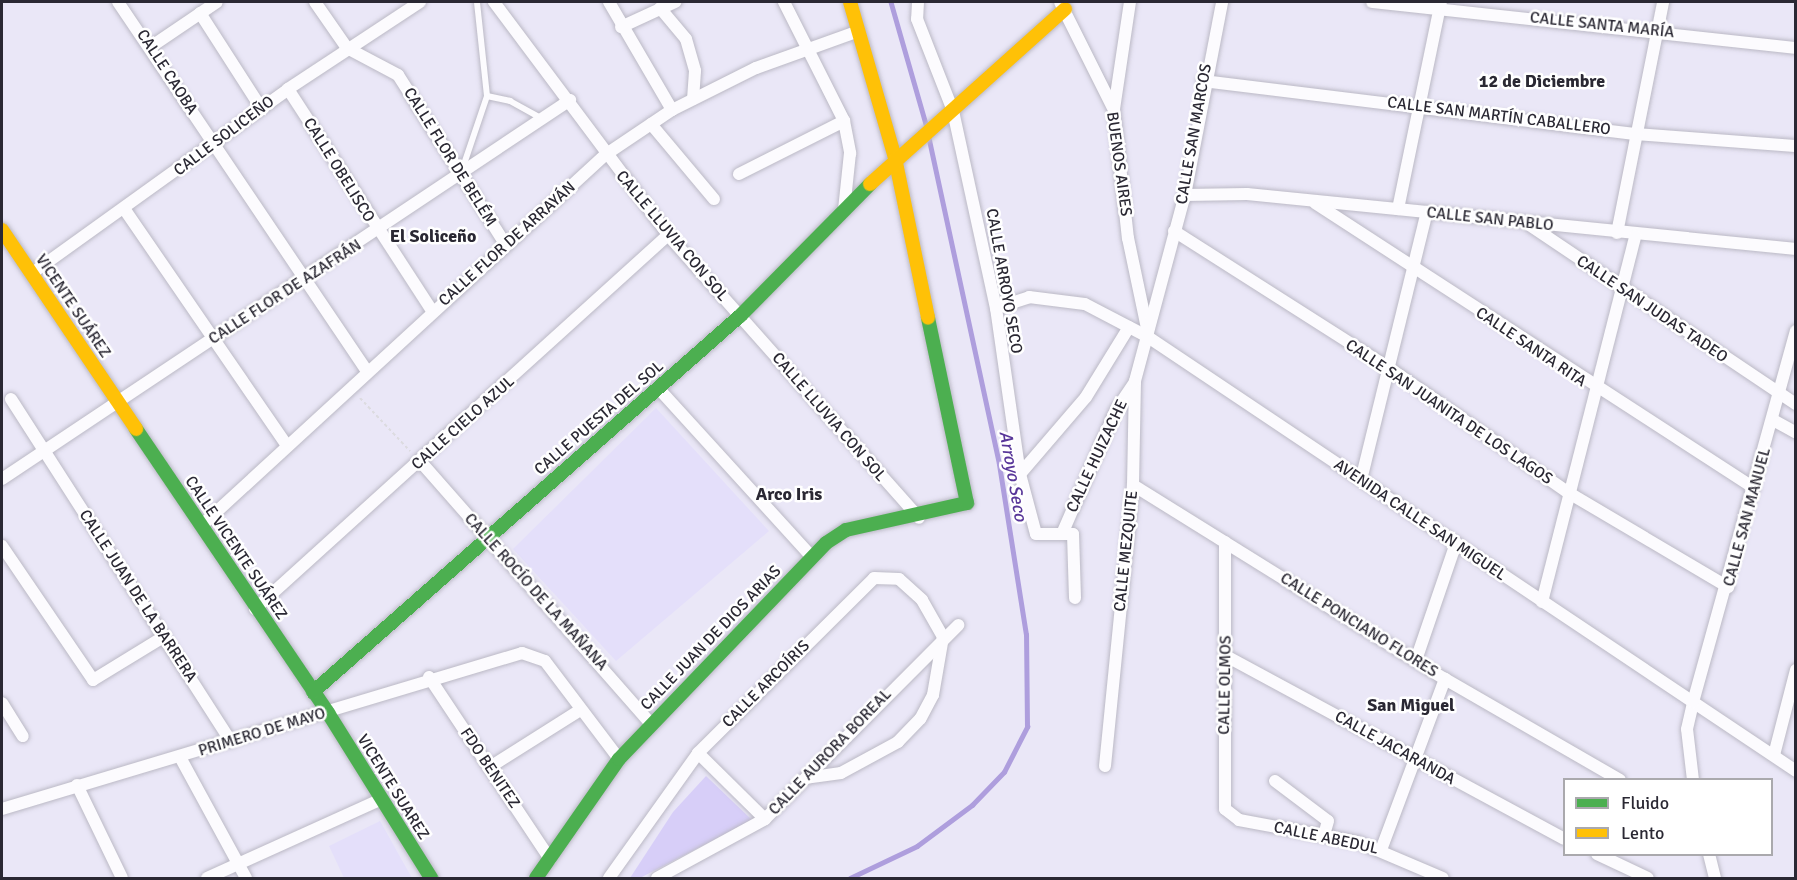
<!DOCTYPE html>
<meta charset="utf-8">
<style>
body{margin:0}
#map{position:relative;width:1797px;height:880px;overflow:hidden;background:#eae7f7;font-family:Signika,sans-serif}
div>[style]{position:absolute}
.built>*{inset:0;background:#e4dffa}
.green>*{inset:0;background:#d7cef8}
.stream>*{height:4.5px;margin:-2.25px;padding:0 2.25px;transform-origin:2.25px;border-radius:2.25px;background:#ae9edd}
.path>*{height:2px;margin-top:-1px;transform-origin:0;background:repeating-linear-gradient(90deg,#dcdbe0 0 3px,transparent 0 6px)}
.roads{filter:drop-shadow(0 0 2px #bbb9c5) drop-shadow(0 0 2px #bbb9c5)}
.lane>*{height:6px;margin:-3px;padding:0 3px;transform-origin:3px;border-radius:3px;background:#fcfbfe}
.street>*{height:12px;margin:-6px;padding:0 6px;transform-origin:6px;border-radius:6px;background:#fcfbfe}
.fast>*{height:14px;margin:-7px;padding:0 7px;transform-origin:7px;border-radius:7px;background:#4caf50}
.slow>*{height:14px;margin:-7px;padding:0 7px;transform-origin:7px;border-radius:7px;background:#ffc107}
span{translate:-50% -50%;white-space:nowrap;text-align:center;line-height:1.15;-webkit-text-stroke:5px #fff;paint-order:stroke}
.street-label{font-size:16px;color:#2a2833}
.neighbourhood-label{font-size:18px;color:#2a2833;font-weight:700}
.water-label{font-size:18px;color:#583699;font-style:italic}
.frame{position:absolute;inset:0;border:3px solid #2a2833;pointer-events:none}
.legend{position:absolute;left:1563px;top:778px;width:210px;height:78px;box-sizing:border-box;background:#fff;border:2px solid #aaa9ad;margin:0;padding:8px 10px;list-style:none;font-size:18px;color:#2a2833}
.legend li{display:flex;align-items:center;gap:12px;height:30px}
.legend b{width:30px;border:2px solid #aaa9ad}
</style>
<div id="map">
<div class="built">
<div style="clip-path:polygon(656px 408px,769px 531px,616px 661px,513px 549px)"></div>
<div style="clip-path:polygon(380px 821px,412px 878px,344px 878px,329px 846px)"></div>
</div>
<div class="green">
<div style="clip-path:polygon(706px 776px,752px 820px,640px 878px,630px 878px,673px 812px)"></div>
</div>
<div class="stream">
<div style="left:891px;top:2px;width:127px;rotate:74deg"></div>
<div style="left:850px;top:878px;width:74px;rotate:-25.5deg"></div>
<div style="left:917px;top:846px;width:69px;rotate:-36.7deg"></div>
<div style="left:972px;top:805px;width:46px;rotate:-45.9deg"></div>
<div style="left:1004px;top:772px;width:51px;rotate:-62.9deg"></div>
<div style="left:1027px;top:727px;width:92px;rotate:-90.6deg"></div>
<div style="left:1026px;top:635px;width:173px;rotate:-99deg"></div>
<div style="left:999px;top:464px;width:337px;rotate:-102.2deg"></div>
</div>
<div class="path">
<div style="left:360px;top:398px;width:73px;rotate:46.7deg"></div>
</div>
<div class="roads">
<div class="lane">
<div style="left:487px;top:96px;width:24px;rotate:12deg"></div>
<div style="left:510px;top:101px;width:37px;rotate:29deg"></div>
<div style="left:462px;top:170px;width:78px;rotate:-71.3deg"></div>
<div style="left:487px;top:96px;width:95px;rotate:-96.1deg"></div>
</div>
<div class="street">
<div style="left:118px;top:2px;width:444px;rotate:56deg"></div>
<div style="left:315px;top:2px;width:56px;rotate:55.2deg"></div>
<div style="left:347px;top:48px;width:58px;rotate:27.9deg"></div>
<div style="left:398px;top:75px;width:201px;rotate:57.6deg"></div>
<div style="left:494px;top:2px;width:291px;rotate:53.2deg"></div>
<div style="left:668px;top:235px;width:378px;rotate:48.4deg"></div>
<div style="left:609px;top:2px;width:125px;rotate:59.7deg"></div>
<div style="left:784px;top:2px;width:133px;rotate:63.2deg"></div>
<div style="left:844px;top:121px;width:33px;rotate:79deg"></div>
<div style="left:850px;top:153px;width:57px;rotate:96deg"></div>
<div style="left:918px;top:2px;width:17px;rotate:93deg"></div>
<div style="left:917px;top:19px;width:99px;rotate:68.6deg"></div>
<div style="left:953px;top:111px;width:202px;rotate:77.7deg"></div>
<div style="left:996px;top:308px;width:168px;rotate:81.8deg"></div>
<div style="left:1020px;top:474px;width:62px;rotate:75.1deg"></div>
<div style="left:1036px;top:534px;width:37px"></div>
<div style="left:1073px;top:534px;width:64px;rotate:88.2deg"></div>
<div style="left:1060px;top:2px;width:121px;rotate:63.4deg"></div>
<div style="left:1114px;top:110px;width:129px;rotate:83.8deg"></div>
<div style="left:1128px;top:238px;width:97px;rotate:78.1deg"></div>
<div style="left:1372px;top:2px;width:426px;rotate:6.2deg"></div>
<div style="left:660px;top:8px;width:40px;rotate:50deg"></div>
<div style="left:686px;top:39px;width:33px;rotate:74deg"></div>
<div style="left:695px;top:71px;width:28px;rotate:94deg"></div>
<div style="left:200px;top:13px;width:113px;rotate:57.3deg"></div>
<div style="left:621px;top:27px;width:60px;rotate:-24.8deg"></div>
<div style="left:152px;top:46px;width:78px;rotate:-34.1deg"></div>
<div style="left:1203px;top:81px;width:435px;rotate:7deg"></div>
<div style="left:1635px;top:134px;width:161px;rotate:4.3deg"></div>
<div style="left:288px;top:89px;width:265px;rotate:57deg"></div>
<div style="left:1114px;top:109px;width:108px;rotate:-81.5deg"></div>
<div style="left:651px;top:124px;width:98px;rotate:50deg"></div>
<div style="left:739px;top:174px;width:118px;rotate:-26.8deg"></div>
<div style="left:1185px;top:195px;width:62px;rotate:-0.9deg"></div>
<div style="left:1247px;top:194px;width:552px;rotate:5.72deg"></div>
<div style="left:1315px;top:203px;width:523px;rotate:32.99deg"></div>
<div style="left:1398px;top:209px;width:211px;rotate:-78.3deg"></div>
<div style="left:125px;top:210px;width:286px;rotate:55.5deg"></div>
<div style="left:1528px;top:224px;width:323px;rotate:33.9deg"></div>
<div style="left:1174px;top:231px;width:255px;rotate:32.5deg"></div>
<div style="left:1389px;top:368px;width:219px;rotate:34.8deg"></div>
<div style="left:1569px;top:493px;width:185px;rotate:30.6deg"></div>
<div style="left:1617px;top:233px;width:236px;rotate:-78.7deg"></div>
<div style="left:31px;top:274px;width:317px;rotate:-35.7deg"></div>
<div style="left:288px;top:89px;width:158px;rotate:-33.4deg"></div>
<div style="left:996px;top:308px;width:35px;rotate:-18deg"></div>
<div style="left:1029px;top:297px;width:56px;rotate:7.1deg"></div>
<div style="left:1085px;top:304px;width:71px;rotate:27.6deg"></div>
<div style="left:1148px;top:337px;width:780px;rotate:33.81deg"></div>
<div style="left:659px;top:389px;width:227px;rotate:47.7deg"></div>
<div style="left:11px;top:399px;width:407px;rotate:57.3deg"></div>
<div style="left:1773px;top:420px;width:26px;rotate:29deg"></div>
<div style="left:420px;top:461px;width:350px;rotate:48.7deg"></div>
<div style="left:1020px;top:474px;width:101px;rotate:-49.4deg"></div>
<div style="left:1086px;top:397px;width:82px;rotate:-58.4deg"></div>
<div style="left:2px;top:479px;width:683px;rotate:-33.71deg"></div>
<div style="left:1361px;top:480px;width:276px;rotate:-76.2deg"></div>
<div style="left:1133px;top:485px;width:367px;rotate:31.9deg"></div>
<div style="left:1445px;top:679px;width:202px;rotate:30deg"></div>
<div style="left:201px;top:526px;width:549px;rotate:-42.56deg"></div>
<div style="left:605px;top:155px;width:81px;rotate:-33.9deg"></div>
<div style="left:672px;top:110px;width:94px;rotate:-26.6deg"></div>
<div style="left:756px;top:68px;width:109px;rotate:-19.8deg"></div>
<div style="left:1062px;top:534px;width:135px;rotate:-66.5deg"></div>
<div style="left:1116px;top:410px;width:34px;rotate:-56deg"></div>
<div style="left:1225px;top:542px;width:267px;rotate:90deg"></div>
<div style="left:1225px;top:809px;width:18px;rotate:38deg"></div>
<div style="left:1239px;top:820px;width:121px;rotate:10.5deg"></div>
<div style="left:1358px;top:842px;width:92px;rotate:23deg"></div>
<div style="left:2px;top:546px;width:162px;rotate:55.8deg"></div>
<div style="left:93px;top:680px;width:84px;rotate:-31.4deg"></div>
<div style="left:1542px;top:602px;width:378px;rotate:-75.7deg"></div>
<div style="left:255px;top:609px;width:557px;rotate:-42.16deg"></div>
<div style="left:1226px;top:656px;width:384px;rotate:28.4deg"></div>
<div style="left:1416px;top:660px;width:124px;rotate:-71.1deg"></div>
<div style="left:429px;top:677px;width:219px;rotate:56.4deg"></div>
<div style="left:2px;top:703px;width:39px;rotate:58deg"></div>
<div style="left:698px;top:753px;width:94px;rotate:44.6deg"></div>
<div style="left:1774px;top:755px;width:88px;rotate:-75.5deg"></div>
<div style="left:180px;top:757px;width:138px;rotate:61.4deg"></div>
<div style="left:1105px;top:766px;width:282px;rotate:-84.3deg"></div>
<div style="left:1133px;top:485px;width:104px;rotate:-88.9deg"></div>
<div style="left:1135px;top:381px;width:193px;rotate:-75deg"></div>
<div style="left:1185px;top:195px;width:197px;rotate:-79.1deg"></div>
<div style="left:490px;top:767px;width:107px;rotate:-32.3deg"></div>
<div style="left:1693px;top:780px;width:51px;rotate:-96.7deg"></div>
<div style="left:1687px;top:729px;width:28px;rotate:-77deg"></div>
<div style="left:1693px;top:702px;width:385px;rotate:-74.5deg"></div>
<div style="left:1275px;top:781px;width:66px;rotate:37deg"></div>
<div style="left:1328px;top:821px;width:15px;rotate:106deg"></div>
<div style="left:77px;top:785px;width:103px;rotate:64.2deg"></div>
<div style="left:2px;top:809px;width:543px;rotate:-16.7deg"></div>
<div style="left:522px;top:653px;width:24px;rotate:19deg"></div>
<div style="left:545px;top:661px;width:123px;rotate:52.9deg"></div>
<div style="left:1381px;top:850px;width:183px;rotate:-69.5deg"></div>
<div style="left:1597px;top:854px;width:56px;rotate:25.2deg"></div>
<div style="left:1709px;top:854px;width:25px;rotate:76deg"></div>
<div style="left:207px;top:878px;width:190px;rotate:-24.3deg"></div>
<div style="left:609px;top:878px;width:153px;rotate:-54.5deg"></div>
<div style="left:698px;top:753px;width:248px;rotate:-44.8deg"></div>
<div style="left:874px;top:578px;width:25px;rotate:2deg"></div>
<div style="left:899px;top:579px;width:31px;rotate:42deg"></div>
<div style="left:922px;top:600px;width:43px;rotate:60.4deg"></div>
<div style="left:943px;top:637px;width:59px;rotate:99.8deg"></div>
<div style="left:933px;top:695px;width:27px;rotate:118deg"></div>
<div style="left:920px;top:719px;width:32px;rotate:134deg"></div>
<div style="left:898px;top:742px;width:65px;rotate:151.5deg"></div>
<div style="left:841px;top:773px;width:35px;rotate:172deg"></div>
<div style="left:657px;top:878px;width:123px;rotate:-28.6deg"></div>
<div style="left:765px;top:819px;width:274px;rotate:-45.1deg"></div>
</div>
<div class="fast">
<div style="left:136px;top:429px;width:343px;rotate:55.9deg"></div>
<div style="left:328px;top:713px;width:195px;rotate:58deg"></div>
<div style="left:313px;top:692px;width:569px;rotate:-41.37deg"></div>
<div style="left:740px;top:316px;width:185px;rotate:-45.4deg"></div>
<div style="left:536px;top:878px;width:145px;rotate:-55.1deg"></div>
<div style="left:619px;top:759px;width:299px;rotate:-46.2deg"></div>
<div style="left:826px;top:543px;width:24px;rotate:-33deg"></div>
<div style="left:846px;top:530px;width:124px;rotate:-12.6deg"></div>
<div style="left:967px;top:503px;width:189px;rotate:-101.9deg"></div>
</div>
<div class="slow">
<div style="left:850px;top:2px;width:162px;rotate:73.9deg"></div>
<div style="left:895px;top:158px;width:163px;rotate:78.3deg"></div>
<div style="left:870px;top:184px;width:262px;rotate:-41.9deg"></div>
<div style="left:2px;top:230px;width:240px;rotate:56deg"></div>
</div>
</div>
<div class="street-label">
<span style="left:1602px;top:25px;rotate:6deg">CALLE SANTA MARÍA</span>
<span style="left:167px;top:72px;rotate:57deg">CALLE CAOBA</span>
<span style="left:1499px;top:116px;rotate:7deg">CALLE SAN MARTÍN CABALLERO</span>
<span style="left:1194px;top:134px;rotate:-80deg">CALLE SAN MARCOS</span>
<span style="left:224px;top:136px;rotate:-37deg">CALLE SOLICEÑO</span>
<span style="left:450px;top:157px;rotate:58deg">CALLE FLOR DE BELÉM</span>
<span style="left:1119px;top:164px;rotate:82deg">BUENOS AIRES</span>
<span style="left:339px;top:170px;rotate:58deg">CALLE OBELISCO</span>
<span style="left:1490px;top:219px;rotate:6deg">CALLE SAN PABLO</span>
<span style="left:672px;top:236px;rotate:50deg">CALLE LLUVIA CON SOL</span>
<span style="left:507px;top:244px;rotate:-42deg">CALLE FLOR DE ARRAYÁN</span>
<span style="left:1004px;top:281px;rotate:80deg">CALLE ARROYO SECO</span>
<span style="left:285px;top:292px;rotate:-33deg">CALLE FLOR DE AZAFRÁN</span>
<span style="left:73px;top:306px;rotate:56deg">VICENTE SUÁREZ</span>
<span style="left:1652px;top:309px;rotate:34deg">CALLE SAN JUDAS TADEO</span>
<span style="left:1531px;top:347px;rotate:34deg">CALLE SANTA RITA</span>
<span style="left:1449px;top:412px;rotate:34deg">CALLE SAN JUANITA DE LOS LAGOS</span>
<span style="left:829px;top:417px;rotate:49deg">CALLE LLUVIA CON SOL</span>
<span style="left:599px;top:418px;rotate:-41deg">CALLE PUESTA DEL SOL</span>
<span style="left:463px;top:423px;rotate:-42deg">CALLE CIELO AZUL</span>
<span style="left:1097px;top:456px;rotate:-65deg">CALLE HUIZACHE</span>
<span style="left:1747px;top:517px;rotate:-75deg">CALLE SAN MANUEL</span>
<span style="left:1420px;top:520px;rotate:34deg">AVENIDA CALLE SAN MIGUEL</span>
<span style="left:236px;top:548px;rotate:56deg">CALLE VICENTE SUÁREZ</span>
<span style="left:1126px;top:551px;rotate:-84deg">CALLE MEZQUITE</span>
<span style="left:536px;top:592px;rotate:48deg">CALLE ROCÍO DE LA MAÑANA</span>
<span style="left:138px;top:596px;rotate:57deg">CALLE JUAN DE LA BARRERA</span>
<span style="left:1359px;top:625px;rotate:32deg">CALLE PONCIANO FLORES</span>
<span style="left:711px;top:638px;rotate:-46deg">CALLE JUAN DE DIOS ARIAS</span>
<span style="left:766px;top:684px;rotate:-45deg">CALLE ARCOÍRIS</span>
<span style="left:1225px;top:685px;rotate:-89deg">CALLE OLMOS</span>
<span style="left:262px;top:732px;rotate:-17deg">PRIMERO DE MAYO</span>
<span style="left:1395px;top:748px;rotate:29deg">CALLE JACARANDA</span>
<span style="left:830px;top:752px;rotate:-46deg">CALLE AURORA BOREAL</span>
<span style="left:490px;top:768px;rotate:56deg">FDO BENITEZ</span>
<span style="left:393px;top:787px;rotate:58deg">VICENTE SUAREZ</span>
<span style="left:1326px;top:838px;rotate:12deg">CALLE ABEDUL</span>
</div>
<div class="neighbourhood-label">
<span style="left:1542px;top:81px">12 de Diciembre</span>
<span style="left:433px;top:236px">El Soliceño</span>
<span style="left:789px;top:494px">Arco Iris</span>
<span style="left:1411px;top:705px">San Miguel</span>
</div>
<div class="water-label">
<span style="left:1013px;top:476px;rotate:80deg">Arroyo Seco</span>
</div>
<div class="frame"></div>
<ul class="legend">
<li><b style="height:8px;background:#4caf50"></b>Fluido</li>
<li><b style="height:8px;background:#ffc107"></b>Lento</li>
</ul>
</div>
